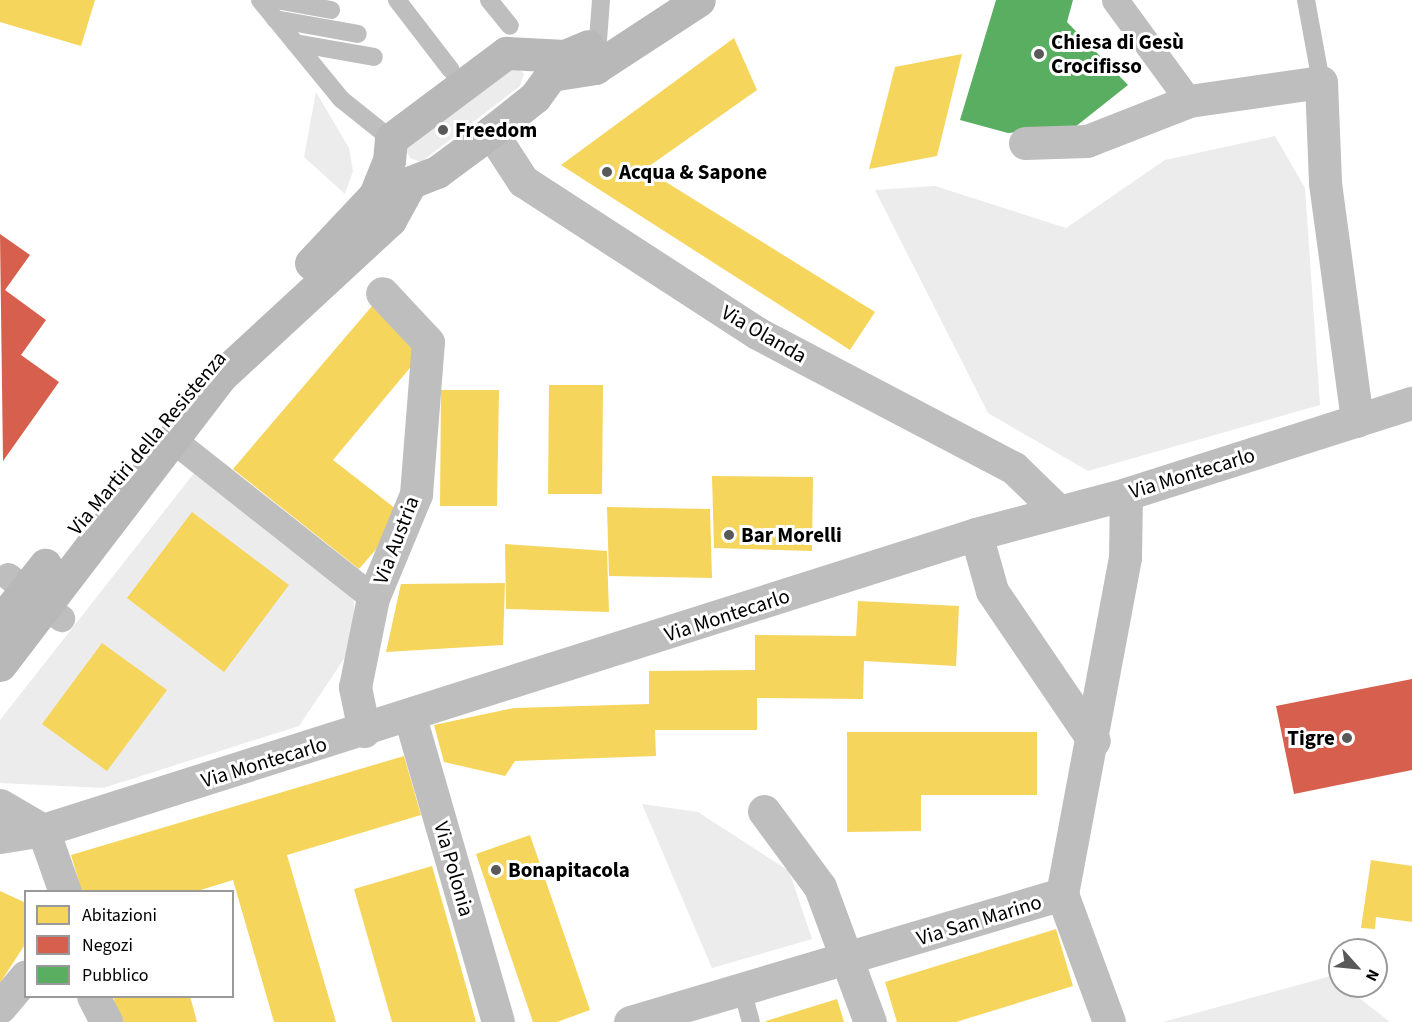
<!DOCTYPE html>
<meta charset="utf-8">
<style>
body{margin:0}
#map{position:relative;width:1412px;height:1022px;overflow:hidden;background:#fff;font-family:"Source Sans 3",sans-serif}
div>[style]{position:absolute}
.green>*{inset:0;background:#ececec}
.homes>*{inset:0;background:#f6d55c}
.shops>*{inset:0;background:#d6604d}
.public>*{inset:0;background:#5aae61}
.service>*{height:18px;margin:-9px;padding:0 9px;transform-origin:9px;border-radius:9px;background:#bebebe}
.pedestrian>*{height:27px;margin:-13.5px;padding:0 13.5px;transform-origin:13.5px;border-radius:13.5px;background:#bebebe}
.minor>*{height:33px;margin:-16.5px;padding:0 16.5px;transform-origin:16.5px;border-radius:16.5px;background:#bebebe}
.secondary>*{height:33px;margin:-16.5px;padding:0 16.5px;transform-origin:16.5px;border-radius:16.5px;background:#b8b8b8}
.dots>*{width:16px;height:16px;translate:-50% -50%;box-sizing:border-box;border:3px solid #fff;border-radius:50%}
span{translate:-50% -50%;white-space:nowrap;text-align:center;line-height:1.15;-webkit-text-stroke:6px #fff;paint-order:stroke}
.poi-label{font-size:21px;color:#000;font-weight:700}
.left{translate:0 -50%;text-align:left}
.right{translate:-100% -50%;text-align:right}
.street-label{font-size:21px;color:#000}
.legend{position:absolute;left:24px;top:890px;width:210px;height:108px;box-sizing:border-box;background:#fff;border:2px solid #999;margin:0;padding:8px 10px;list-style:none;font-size:18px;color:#000}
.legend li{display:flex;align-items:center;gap:12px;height:30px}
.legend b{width:30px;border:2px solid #999}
.north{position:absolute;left:1328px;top:938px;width:60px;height:60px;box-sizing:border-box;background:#fff;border:2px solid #999;border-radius:50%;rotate:117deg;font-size:16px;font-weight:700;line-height:24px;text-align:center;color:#000}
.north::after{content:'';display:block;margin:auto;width:21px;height:27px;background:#595959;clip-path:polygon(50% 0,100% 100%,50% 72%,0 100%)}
</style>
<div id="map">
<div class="green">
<div style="clip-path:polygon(514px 64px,524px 74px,520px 86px,421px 162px,410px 158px,405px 149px)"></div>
<div style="clip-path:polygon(316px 92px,349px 148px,353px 171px,345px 194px,304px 157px)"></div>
<div style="clip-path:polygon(1275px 136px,1305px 188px,1320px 405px,1088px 471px,988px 413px,875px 190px,935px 186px,1066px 228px,1165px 160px)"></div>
<div style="clip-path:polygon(195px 472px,353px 591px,356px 641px,299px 726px,103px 788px,0 783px,0 720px)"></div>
<div style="clip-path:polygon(642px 804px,698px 812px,789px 871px,812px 939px,712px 968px)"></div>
<div style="clip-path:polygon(1331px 976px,1390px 1022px,1163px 1022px)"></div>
</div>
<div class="homes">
<div style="clip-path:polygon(0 0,95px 0,81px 46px,0 22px)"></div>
<div style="clip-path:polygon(734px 38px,757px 90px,645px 169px,875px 312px,850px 350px,561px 165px)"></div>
<div style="clip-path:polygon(962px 54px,937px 156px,869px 169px,895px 67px)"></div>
<div style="clip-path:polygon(372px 306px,424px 351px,333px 460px,405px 516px,359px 569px,233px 469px)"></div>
<div style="clip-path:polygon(549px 385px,603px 385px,602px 494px,548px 494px)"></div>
<div style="clip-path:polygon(441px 390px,499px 390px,497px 506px,440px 506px)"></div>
<div style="clip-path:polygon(712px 476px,813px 477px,812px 551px,714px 548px)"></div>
<div style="clip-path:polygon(607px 507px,710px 509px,712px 578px,609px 576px)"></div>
<div style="clip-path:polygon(192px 512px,289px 585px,224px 672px,127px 598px)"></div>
<div style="clip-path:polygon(505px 544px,607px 551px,609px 612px,506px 609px)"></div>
<div style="clip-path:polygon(505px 583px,503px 645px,386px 652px,401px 584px)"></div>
<div style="clip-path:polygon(858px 601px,959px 606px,956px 666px,864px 661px,863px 699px,757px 698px,757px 730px,655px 730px,656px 756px,515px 761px,505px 776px,444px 762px,434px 725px,514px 708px,649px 704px,649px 671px,755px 670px,755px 635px,856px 636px)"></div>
<div style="clip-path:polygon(102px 643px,167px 690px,107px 771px,42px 724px)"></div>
<div style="clip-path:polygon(847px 732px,1037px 732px,1037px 795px,921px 795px,921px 831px,847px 832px)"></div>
<div style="clip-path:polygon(404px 756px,421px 815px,287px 855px,336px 1022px,274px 1022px,233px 880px,194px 892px,82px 892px,71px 855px)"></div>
<div style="clip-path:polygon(530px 835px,590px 1010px,557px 1022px,533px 1022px,476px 854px)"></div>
<div style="clip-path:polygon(1371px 860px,1412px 866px,1412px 922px,1376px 917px,1375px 929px,1361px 928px)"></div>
<div style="clip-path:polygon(432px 866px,454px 943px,476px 1022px,392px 1022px,354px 889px)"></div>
<div style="clip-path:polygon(0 891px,26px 903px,26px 943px,0 983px)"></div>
<div style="clip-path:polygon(1056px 929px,1073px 986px,956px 1022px,897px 1022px,885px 982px)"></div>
<div style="clip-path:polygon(113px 996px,190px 996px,197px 1022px,120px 1022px)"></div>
<div style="clip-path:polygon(837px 999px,844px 1022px,766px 1022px,766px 1021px)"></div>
</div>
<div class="shops">
<div style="clip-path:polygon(0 234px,30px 255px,5px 290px,46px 320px,21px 355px,59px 382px,3px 461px)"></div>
<div style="clip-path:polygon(1412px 679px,1412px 770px,1294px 794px,1276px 706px)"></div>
</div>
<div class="public">
<div style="clip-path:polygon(996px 0,1073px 0,1067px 22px,1128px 85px,1075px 127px,1008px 133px,960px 120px)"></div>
</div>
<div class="service">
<div style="left:260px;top:0;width:128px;rotate:50.7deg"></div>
<div style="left:341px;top:99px;width:64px;rotate:38.7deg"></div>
<div style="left:276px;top:0;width:56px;rotate:10.3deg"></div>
<div style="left:397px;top:0;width:88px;rotate:52.4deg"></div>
<div style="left:489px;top:0;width:33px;rotate:51deg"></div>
<div style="left:1306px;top:0;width:83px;rotate:79.6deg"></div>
<div style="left:275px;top:19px;width:84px;rotate:10.2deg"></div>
<div style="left:598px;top:40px;width:40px;rotate:-85.7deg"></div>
<div style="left:295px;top:43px;width:80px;rotate:10deg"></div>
<div style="left:742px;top:989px;width:34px;rotate:75deg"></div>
</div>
<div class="pedestrian">
<div style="left:1115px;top:0;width:125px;rotate:53.8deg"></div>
<div style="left:172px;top:439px;width:256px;rotate:38.3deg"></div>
<div style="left:8px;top:576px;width:68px;rotate:38.4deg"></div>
</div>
<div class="minor">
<div style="left:491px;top:132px;width:59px;rotate:56.9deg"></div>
<div style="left:523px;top:181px;width:279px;rotate:33deg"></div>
<div style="left:757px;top:333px;width:290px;rotate:27.7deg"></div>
<div style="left:1014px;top:468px;width:60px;rotate:44.3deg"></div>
<div style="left:1025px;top:143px;width:62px;rotate:-1.8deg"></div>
<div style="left:1087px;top:141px;width:110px;rotate:-21.4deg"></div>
<div style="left:1189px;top:101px;width:133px;rotate:-8.2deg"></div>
<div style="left:1321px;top:82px;width:101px;rotate:87.7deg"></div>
<div style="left:1325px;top:183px;width:240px;rotate:82.3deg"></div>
<div style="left:976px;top:534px;width:59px;rotate:74.3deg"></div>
<div style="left:992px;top:591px;width:181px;rotate:55.8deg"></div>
<div style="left:410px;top:717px;width:317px;rotate:73.9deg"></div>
<div style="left:364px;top:731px;width:45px;rotate:-101.6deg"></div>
<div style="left:355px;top:687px;width:91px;rotate:-78.6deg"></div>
<div style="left:373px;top:598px;width:113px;rotate:-67.5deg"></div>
<div style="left:416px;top:494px;width:152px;rotate:-85.5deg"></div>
<div style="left:428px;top:342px;width:67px;rotate:-133.2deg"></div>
<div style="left:0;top:805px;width:50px;rotate:30.2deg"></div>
<div style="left:764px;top:811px;width:94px;rotate:53.6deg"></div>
<div style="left:820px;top:887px;width:144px;rotate:69.7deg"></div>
<div style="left:43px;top:830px;width:66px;rotate:70.5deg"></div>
<div style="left:0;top:837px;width:44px;rotate:-9.2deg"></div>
<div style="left:43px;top:830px;width:979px;rotate:-17.6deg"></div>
<div style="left:976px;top:534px;width:155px;rotate:-14.9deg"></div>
<div style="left:1126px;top:494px;width:300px;rotate:-17.7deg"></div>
<div style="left:1062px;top:894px;width:343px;rotate:-79.4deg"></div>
<div style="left:1125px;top:557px;width:63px;rotate:-89.1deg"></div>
<div style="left:1062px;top:894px;width:136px;rotate:69.8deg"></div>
<div style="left:93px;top:996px;width:29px;rotate:63deg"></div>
<div style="left:0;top:1007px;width:40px;rotate:-50deg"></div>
<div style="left:630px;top:1022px;width:451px;rotate:-16.5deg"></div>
</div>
<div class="secondary">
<div style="left:311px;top:263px;width:93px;rotate:-46.7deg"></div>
<div style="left:375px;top:195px;width:37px;rotate:-68deg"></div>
<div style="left:389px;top:161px;width:22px;rotate:-85deg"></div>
<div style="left:391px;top:139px;width:144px;rotate:-36.8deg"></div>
<div style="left:506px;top:53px;width:59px;rotate:2.9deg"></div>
<div style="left:565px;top:56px;width:25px;rotate:-23deg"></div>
<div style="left:0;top:622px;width:73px;rotate:-51.7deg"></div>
<div style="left:0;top:665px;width:365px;rotate:-52.6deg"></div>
<div style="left:222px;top:375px;width:229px;rotate:-42.7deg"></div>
<div style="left:390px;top:220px;width:43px;rotate:-61.1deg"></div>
<div style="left:411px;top:182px;width:28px;rotate:-21deg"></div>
<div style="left:437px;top:172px;width:67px;rotate:-36.5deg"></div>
<div style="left:491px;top:132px;width:56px;rotate:-38.5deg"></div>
<div style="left:535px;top:97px;width:27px;rotate:-54deg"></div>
<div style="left:551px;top:75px;width:45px;rotate:-9deg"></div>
<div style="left:595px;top:68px;width:124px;rotate:-33.2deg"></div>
</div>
<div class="dots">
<div style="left:1039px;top:54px;background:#595959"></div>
<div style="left:443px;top:130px;background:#595959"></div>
<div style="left:607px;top:172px;background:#595959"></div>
<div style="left:729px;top:535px;background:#595959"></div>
<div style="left:1347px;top:738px;background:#595959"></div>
<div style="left:496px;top:870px;background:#595959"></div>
</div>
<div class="poi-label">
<span class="left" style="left:1051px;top:54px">Chiesa di Gesù<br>Crocifisso</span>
<span class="left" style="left:455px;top:130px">Freedom</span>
<span class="left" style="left:619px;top:172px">Acqua &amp; Sapone</span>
<span class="left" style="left:741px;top:535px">Bar Morelli</span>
<span class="right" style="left:1335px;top:738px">Tigre</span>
<span class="left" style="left:508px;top:870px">Bonapitacola</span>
</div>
<div class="street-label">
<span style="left:764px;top:334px;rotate:30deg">Via Olanda</span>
<span style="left:147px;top:443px;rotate:-50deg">Via Martiri della Resistenza</span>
<span style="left:1192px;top:473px;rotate:-17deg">Via Montecarlo</span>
<span style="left:396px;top:540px;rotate:-69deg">Via Austria</span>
<span style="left:727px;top:615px;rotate:-18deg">Via Montecarlo</span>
<span style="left:264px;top:762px;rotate:-17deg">Via Montecarlo</span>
<span style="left:454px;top:869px;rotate:74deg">Via Polonia</span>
<span style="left:979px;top:920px;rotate:-17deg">Via San Marino</span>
</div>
<ul class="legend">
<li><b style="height:16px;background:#f6d55c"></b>Abitazioni</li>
<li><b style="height:16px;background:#d6604d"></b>Negozi</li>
<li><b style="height:16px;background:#5aae61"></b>Pubblico</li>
</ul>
<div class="north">N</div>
</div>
